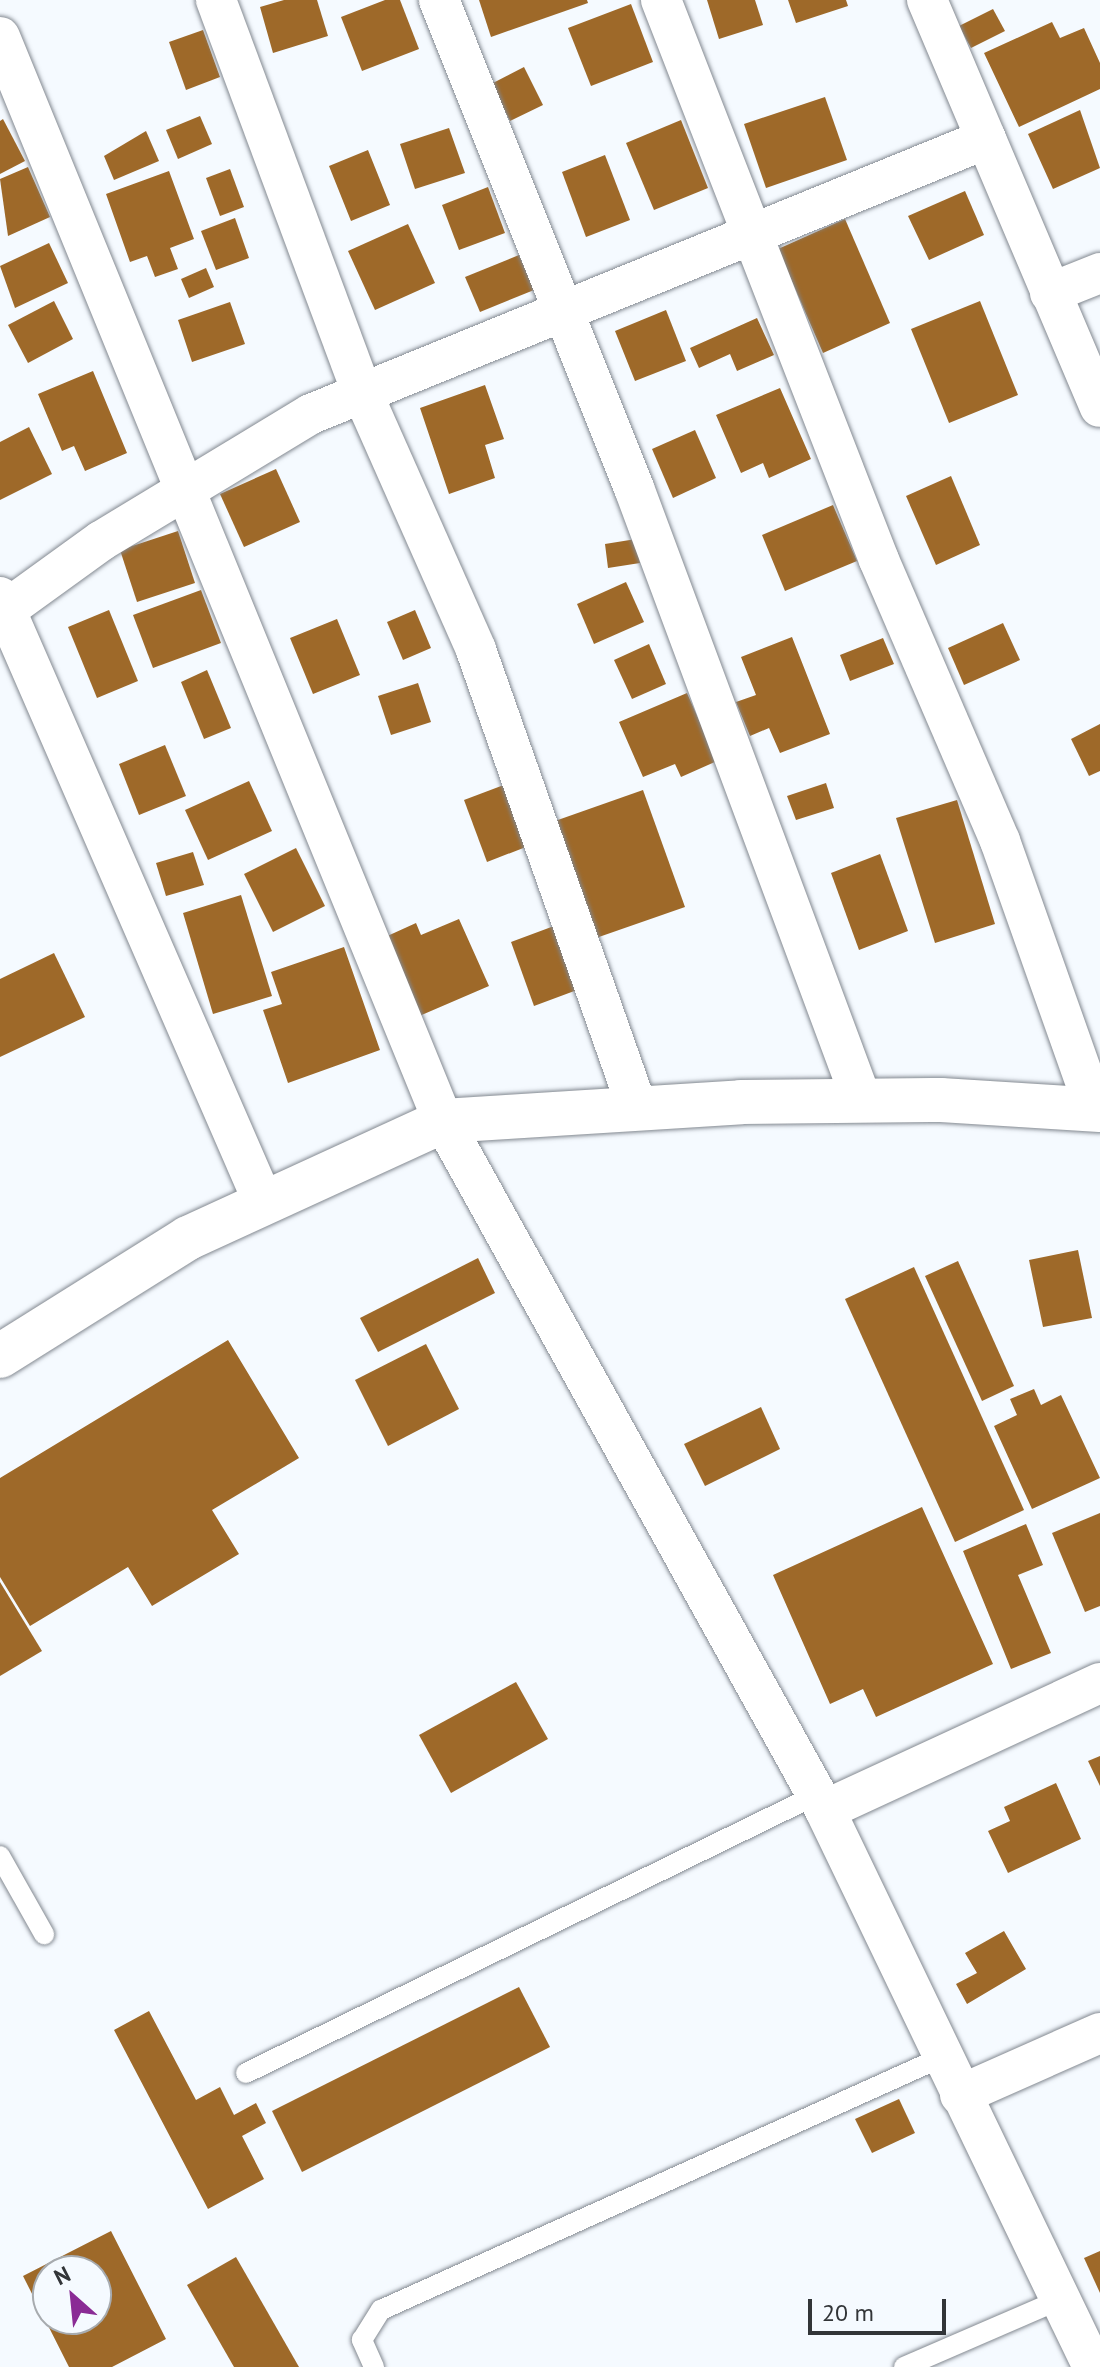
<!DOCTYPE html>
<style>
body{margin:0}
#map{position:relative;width:1100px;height:2367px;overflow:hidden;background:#f5faff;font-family:"PT Sans",sans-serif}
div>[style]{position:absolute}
.building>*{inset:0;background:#9e6929}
.roads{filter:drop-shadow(0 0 2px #838991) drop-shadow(0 0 2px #838991)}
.lane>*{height:20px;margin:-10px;padding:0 10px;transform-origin:10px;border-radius:10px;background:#fff}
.street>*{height:40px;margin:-20px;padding:0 20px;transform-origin:20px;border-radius:20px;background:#fff}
.secondary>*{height:44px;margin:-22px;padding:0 22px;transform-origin:22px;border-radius:22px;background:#fff}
span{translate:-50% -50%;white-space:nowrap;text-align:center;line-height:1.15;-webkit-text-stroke:8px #f5faff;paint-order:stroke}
.north{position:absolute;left:32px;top:2255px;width:80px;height:80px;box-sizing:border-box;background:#f5faff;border:2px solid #a7abaf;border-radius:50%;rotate:333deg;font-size:22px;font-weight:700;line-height:32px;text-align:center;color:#323538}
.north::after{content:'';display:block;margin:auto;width:28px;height:36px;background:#8a2b95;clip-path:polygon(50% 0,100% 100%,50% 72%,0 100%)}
.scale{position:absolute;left:808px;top:2299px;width:138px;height:36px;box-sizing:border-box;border:4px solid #323538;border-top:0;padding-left:10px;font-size:24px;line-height:28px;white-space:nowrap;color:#323538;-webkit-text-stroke:6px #f5faff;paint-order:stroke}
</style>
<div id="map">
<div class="building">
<div style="clip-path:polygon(284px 0,317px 0,328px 36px,273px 53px,260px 7px)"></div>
<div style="clip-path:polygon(385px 0,400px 0,419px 49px,362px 71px,341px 17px)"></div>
<div style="clip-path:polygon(479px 0,587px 0,588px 3px,491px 37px)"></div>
<div style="clip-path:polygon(707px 0,755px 0,763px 25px,719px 39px)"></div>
<div style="clip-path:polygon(788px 0,846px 0,848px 6px,796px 23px)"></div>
<div style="clip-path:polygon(631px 4px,653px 62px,591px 86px,568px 28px)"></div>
<div style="clip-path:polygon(993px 9px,1005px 31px,971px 48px,959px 26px)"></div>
<div style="clip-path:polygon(1052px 22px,1060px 38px,1084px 28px,1100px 63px,1100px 89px,1019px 127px,984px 53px)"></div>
<div style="clip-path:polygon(203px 30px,220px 77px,186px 90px,169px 42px)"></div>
<div style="clip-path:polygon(524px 67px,543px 105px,510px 121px,491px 84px)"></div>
<div style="clip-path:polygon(825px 97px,847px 160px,766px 188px,744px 124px)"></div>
<div style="clip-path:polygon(1080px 110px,1100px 168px,1053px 189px,1028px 134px)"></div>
<div style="clip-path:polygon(200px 116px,212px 144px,178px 159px,166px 130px)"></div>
<div style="clip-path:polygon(3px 119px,25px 161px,0 174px,0 121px)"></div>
<div style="clip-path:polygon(681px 120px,708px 188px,654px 210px,626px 143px)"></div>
<div style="clip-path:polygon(449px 128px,465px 173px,415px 189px,400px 144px)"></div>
<div style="clip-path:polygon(146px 131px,159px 161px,114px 180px,104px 156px)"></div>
<div style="clip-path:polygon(368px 150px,390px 205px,351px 221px,329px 166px)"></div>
<div style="clip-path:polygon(605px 155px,630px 220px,586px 237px,562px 172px)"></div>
<div style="clip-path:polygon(28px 167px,50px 217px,8px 236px,0 179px)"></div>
<div style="clip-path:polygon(230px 169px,244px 207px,220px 216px,206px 178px)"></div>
<div style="clip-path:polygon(169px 171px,194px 239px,170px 248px,178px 269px,155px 277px,147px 256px,130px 262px,106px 194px)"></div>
<div style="clip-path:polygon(488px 187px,505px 233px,459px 250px,442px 205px)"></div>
<div style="clip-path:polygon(965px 191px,984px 235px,929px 260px,908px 216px)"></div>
<div style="clip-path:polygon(235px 218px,249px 258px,216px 270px,201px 231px)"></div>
<div style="clip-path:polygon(845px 219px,890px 323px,823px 353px,778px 249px)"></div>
<div style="clip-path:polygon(408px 224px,435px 283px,375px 310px,348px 251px)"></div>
<div style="clip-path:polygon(49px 243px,68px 283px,15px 308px,0 266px)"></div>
<div style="clip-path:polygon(519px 255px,534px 290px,480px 312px,465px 277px)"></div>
<div style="clip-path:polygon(206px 268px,214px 287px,189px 298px,181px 279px)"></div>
<div style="clip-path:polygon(54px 301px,73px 339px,28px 363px,8px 325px)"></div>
<div style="clip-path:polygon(980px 301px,1018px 395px,949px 423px,911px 329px)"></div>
<div style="clip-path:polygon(230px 302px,245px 344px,192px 362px,178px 320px)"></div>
<div style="clip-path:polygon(666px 310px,686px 361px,635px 381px,615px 331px)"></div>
<div style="clip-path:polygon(757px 318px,774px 355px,737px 371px,730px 354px,699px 368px,690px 348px)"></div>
<div style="clip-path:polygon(93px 371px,127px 453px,85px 471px,74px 446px,62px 451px,38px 394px)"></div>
<div style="clip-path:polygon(485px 385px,504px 439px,485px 445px,495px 478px,449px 494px,420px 408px)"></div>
<div style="clip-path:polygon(780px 388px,811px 459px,769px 478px,763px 463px,741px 473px,716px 415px)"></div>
<div style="clip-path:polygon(29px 427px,52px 474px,0 500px,0 442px)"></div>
<div style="clip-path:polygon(695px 430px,716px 478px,673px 498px,652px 449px)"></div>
<div style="clip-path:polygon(276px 469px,300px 522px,244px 547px,220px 494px)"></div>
<div style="clip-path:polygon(951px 476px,980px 545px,936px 565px,906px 496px)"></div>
<div style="clip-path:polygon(833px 505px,857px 561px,785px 591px,762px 535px)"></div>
<div style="clip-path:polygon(178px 531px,195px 583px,137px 602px,120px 550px)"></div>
<div style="clip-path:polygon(636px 539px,640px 563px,608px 568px,605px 544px)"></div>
<div style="clip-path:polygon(626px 582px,644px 622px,594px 644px,577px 604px)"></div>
<div style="clip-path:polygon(201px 590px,221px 643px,153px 668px,133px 615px)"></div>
<div style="clip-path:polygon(109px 610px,138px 681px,97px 698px,68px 627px)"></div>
<div style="clip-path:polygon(415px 610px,431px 648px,403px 660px,387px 622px)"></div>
<div style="clip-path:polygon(337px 619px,360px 675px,313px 694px,290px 638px)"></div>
<div style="clip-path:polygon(1003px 623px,1020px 660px,964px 685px,948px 648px)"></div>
<div style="clip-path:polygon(792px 637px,830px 734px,780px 753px,769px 728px,750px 736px,736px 702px,756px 695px,741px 657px)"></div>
<div style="clip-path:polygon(883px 638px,894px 664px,850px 681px,840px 655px)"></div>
<div style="clip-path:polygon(649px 644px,666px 684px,632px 699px,614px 660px)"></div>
<div style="clip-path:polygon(207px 670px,231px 728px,204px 739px,181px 682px)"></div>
<div style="clip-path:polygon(418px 683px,431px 722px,391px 735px,378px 696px)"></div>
<div style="clip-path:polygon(687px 693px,717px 761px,681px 777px,675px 764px,643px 777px,619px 722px)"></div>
<div style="clip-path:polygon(1100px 724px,1100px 771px,1089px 776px,1071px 739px)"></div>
<div style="clip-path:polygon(165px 745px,186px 796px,139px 815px,119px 764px)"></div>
<div style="clip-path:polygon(249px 781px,272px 831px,208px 860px,185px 810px)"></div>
<div style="clip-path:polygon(509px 783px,531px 845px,487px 862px,464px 800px)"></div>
<div style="clip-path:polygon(826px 783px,834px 808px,796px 820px,787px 796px)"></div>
<div style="clip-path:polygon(643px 790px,685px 907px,596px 938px,555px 821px)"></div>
<div style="clip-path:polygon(957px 800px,995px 924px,935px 943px,896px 818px)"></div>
<div style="clip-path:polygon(296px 848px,325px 906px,273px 932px,244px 874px)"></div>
<div style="clip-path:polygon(193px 852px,204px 885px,166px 896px,156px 863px)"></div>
<div style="clip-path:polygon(880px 854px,908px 931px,859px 950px,831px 873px)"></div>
<div style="clip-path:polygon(241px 895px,272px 996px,213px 1014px,183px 913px)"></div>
<div style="clip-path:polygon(459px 919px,489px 986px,417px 1017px,383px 938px,416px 923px,421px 935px)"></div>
<div style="clip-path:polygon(554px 926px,577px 990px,534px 1006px,511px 942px)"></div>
<div style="clip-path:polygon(344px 947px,380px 1050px,288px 1083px,263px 1010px,282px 1004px,271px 972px)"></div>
<div style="clip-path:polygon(54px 953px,85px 1017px,0 1057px,0 979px)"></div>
<div style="clip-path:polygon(1078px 1250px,1092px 1318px,1043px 1327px,1029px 1260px)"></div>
<div style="clip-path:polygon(478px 1258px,495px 1293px,378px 1352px,360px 1318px)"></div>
<div style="clip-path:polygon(958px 1261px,1014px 1386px,982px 1401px,925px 1276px)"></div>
<div style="clip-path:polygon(914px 1267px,1024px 1510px,955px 1542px,845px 1299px)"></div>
<div style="clip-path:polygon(228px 1340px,299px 1458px,212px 1510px,239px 1554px,152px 1606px,128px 1567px,30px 1626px,0 1577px,0 1478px)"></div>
<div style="clip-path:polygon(426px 1344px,459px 1409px,388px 1446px,355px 1380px)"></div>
<div style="clip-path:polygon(1034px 1389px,1041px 1405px,1061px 1395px,1100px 1478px,1032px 1509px,994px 1426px,1017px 1415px,1010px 1399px)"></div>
<div style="clip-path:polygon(761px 1407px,780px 1449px,705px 1486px,684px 1444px)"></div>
<div style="clip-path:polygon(922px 1507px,993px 1664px,876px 1717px,863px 1689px,830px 1704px,773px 1575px)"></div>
<div style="clip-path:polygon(1100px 1513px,1100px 1606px,1085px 1612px,1052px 1533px)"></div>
<div style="clip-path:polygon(1026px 1524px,1043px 1565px,1018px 1575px,1051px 1653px,1011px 1669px,963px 1551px)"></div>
<div style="clip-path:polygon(0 1582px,42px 1651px,0 1676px)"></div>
<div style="clip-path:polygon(516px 1682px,548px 1739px,451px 1793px,419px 1735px)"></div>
<div style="clip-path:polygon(1100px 1756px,1100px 1786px,1088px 1761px)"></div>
<div style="clip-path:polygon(1056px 1783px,1081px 1839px,1008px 1873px,988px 1831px,1010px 1821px,1004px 1807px)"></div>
<div style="clip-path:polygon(1004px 1931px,1026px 1969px,967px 2004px,956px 1984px,977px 1973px,965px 1953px)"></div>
<div style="clip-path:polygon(519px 1987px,550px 2047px,302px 2172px,272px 2111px)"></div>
<div style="clip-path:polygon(149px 2011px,196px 2100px,220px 2087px,234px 2115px,256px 2103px,266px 2123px,242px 2136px,264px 2179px,208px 2209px,114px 2030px)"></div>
<div style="clip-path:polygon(899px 2099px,915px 2133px,872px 2153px,855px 2119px)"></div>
<div style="clip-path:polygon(evenodd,111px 2231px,166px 2339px,112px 2367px,69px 2367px,23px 2276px,111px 2231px,48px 2271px,96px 2271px,96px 2319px,48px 2319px,48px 2271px)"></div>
<div style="clip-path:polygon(1100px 2251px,1100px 2293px,1084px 2258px)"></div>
<div style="clip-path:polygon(236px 2257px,299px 2367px,234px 2367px,187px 2285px)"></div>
</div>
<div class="roads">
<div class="lane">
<div style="left:0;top:1856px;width:90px;rotate:60.6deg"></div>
<div style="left:246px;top:2073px;width:634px;rotate:-26deg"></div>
<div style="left:374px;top:2367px;width:30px;rotate:-114deg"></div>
<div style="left:362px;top:2340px;width:36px;rotate:-58deg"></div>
<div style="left:381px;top:2310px;width:615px;rotate:-24.27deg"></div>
<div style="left:904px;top:2367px;width:171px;rotate:-23.4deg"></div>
</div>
<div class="street">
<div style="left:216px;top:0;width:416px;rotate:69.6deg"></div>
<div style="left:361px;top:390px;width:284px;rotate:66.1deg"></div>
<div style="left:476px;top:650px;width:484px;rotate:70.6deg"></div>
<div style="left:439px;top:0;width:526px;rotate:68.22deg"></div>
<div style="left:634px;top:488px;width:654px;rotate:69.6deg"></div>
<div style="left:661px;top:0;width:601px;rotate:68.73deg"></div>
<div style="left:879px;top:560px;width:306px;rotate:66.7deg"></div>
<div style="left:1000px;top:841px;width:284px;rotate:70.5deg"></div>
<div style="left:927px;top:0;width:442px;rotate:67deg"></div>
<div style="left:0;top:37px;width:1171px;rotate:67.77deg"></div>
<div style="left:443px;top:1121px;width:788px;rotate:60.99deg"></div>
<div style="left:825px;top:1810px;width:618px;rotate:64.31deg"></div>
<div style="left:1050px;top:293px;width:54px;rotate:-21.8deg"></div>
<div style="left:0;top:597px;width:657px;rotate:66.48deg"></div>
<div style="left:0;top:614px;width:125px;rotate:-35.9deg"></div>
<div style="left:101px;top:541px;width:245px;rotate:-31.2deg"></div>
<div style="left:311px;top:414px;width:729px;rotate:-22.17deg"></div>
<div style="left:825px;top:1810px;width:303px;rotate:-24.8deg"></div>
<div style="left:960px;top:2095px;width:153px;rotate:-23.9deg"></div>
</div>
<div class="secondary">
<div style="left:0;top:1356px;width:222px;rotate:-32.1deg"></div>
<div style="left:188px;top:1238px;width:281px;rotate:-24.6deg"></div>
<div style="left:443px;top:1121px;width:299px;rotate:-3.6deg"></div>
<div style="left:741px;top:1102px;width:200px;rotate:-0.6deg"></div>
<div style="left:941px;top:1100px;width:159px;rotate:3.6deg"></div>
</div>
</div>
<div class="north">N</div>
<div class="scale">20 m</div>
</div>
